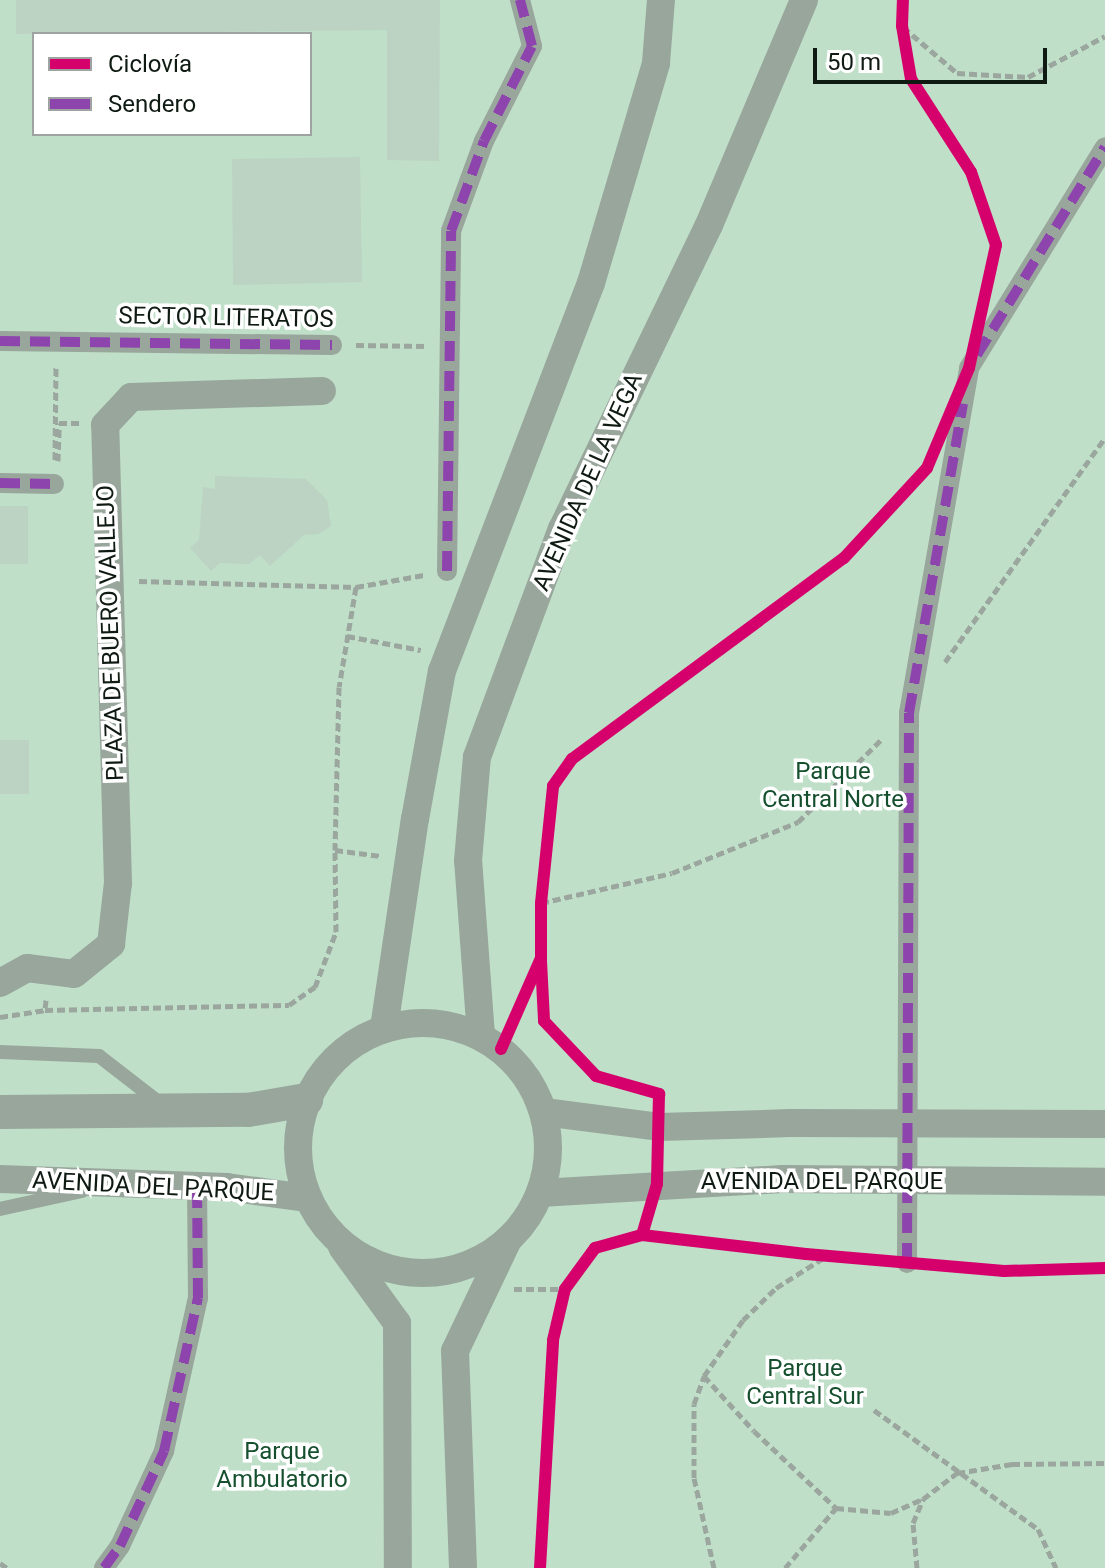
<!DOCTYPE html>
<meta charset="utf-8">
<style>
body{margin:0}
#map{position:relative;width:1105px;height:1568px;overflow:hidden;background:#d8e8dc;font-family:Roboto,sans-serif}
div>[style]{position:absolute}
.green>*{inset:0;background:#bfdfc8}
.building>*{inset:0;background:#bcd3c3}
.path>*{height:5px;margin-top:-2.5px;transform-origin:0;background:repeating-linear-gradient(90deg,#9ba79e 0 8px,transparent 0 12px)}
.service>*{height:14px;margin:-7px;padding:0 7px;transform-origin:7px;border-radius:7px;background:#98a69c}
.pedestrian>*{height:20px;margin:-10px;padding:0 10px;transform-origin:10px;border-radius:10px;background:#98a69c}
.minor>*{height:28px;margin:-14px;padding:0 14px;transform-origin:14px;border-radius:14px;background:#98a69c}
.minor>.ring{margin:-14px;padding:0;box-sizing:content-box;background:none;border:28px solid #98a69c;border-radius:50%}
.tertiary>*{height:34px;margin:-17px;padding:0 17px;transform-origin:17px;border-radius:17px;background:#98a69c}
.minor-bridge>*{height:28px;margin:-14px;padding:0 14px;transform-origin:14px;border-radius:14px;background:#98a69c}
.quiet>*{height:10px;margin-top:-5px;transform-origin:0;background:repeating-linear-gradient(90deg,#8e44ad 0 20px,transparent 0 30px)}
.cycleway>*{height:12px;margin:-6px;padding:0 6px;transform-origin:6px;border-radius:6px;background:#d6006c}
span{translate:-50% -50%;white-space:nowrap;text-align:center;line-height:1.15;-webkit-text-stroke:7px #fff;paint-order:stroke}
.street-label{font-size:24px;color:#0f1a13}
.park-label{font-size:24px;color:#154f2e}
.legend{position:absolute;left:32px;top:32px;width:280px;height:104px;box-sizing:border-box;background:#fff;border:2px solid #9fa3a1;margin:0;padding:10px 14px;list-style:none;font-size:24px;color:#0f1a13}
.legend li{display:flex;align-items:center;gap:16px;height:40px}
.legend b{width:40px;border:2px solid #9fa3a1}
.scale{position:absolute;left:813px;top:48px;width:234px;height:36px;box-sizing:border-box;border:4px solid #0f1a13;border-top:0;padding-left:10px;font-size:24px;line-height:28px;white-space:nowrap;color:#0f1a13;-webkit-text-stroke:6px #fff;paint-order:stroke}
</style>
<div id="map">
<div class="green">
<div style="clip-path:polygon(evenodd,0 0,1105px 0,1105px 1568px,0 1568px,0 0,34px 34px,310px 34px,310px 134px,34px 134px,34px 34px)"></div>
</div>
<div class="building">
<div style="clip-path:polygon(16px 0,440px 0,439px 161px,387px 160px,387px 30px,16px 34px)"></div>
<div style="clip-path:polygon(360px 157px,362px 282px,233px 285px,232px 159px)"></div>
<div style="clip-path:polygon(215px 476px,306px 479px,327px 500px,331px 526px,319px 534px,304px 535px,270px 566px,260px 555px,249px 564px,220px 563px,211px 571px,190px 548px,199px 540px,203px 487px,215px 489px)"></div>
<div style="clip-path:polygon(0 506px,28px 506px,28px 564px,0 564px)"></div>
<div style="clip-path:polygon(0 740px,29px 740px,29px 794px,0 794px)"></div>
</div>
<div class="path">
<div style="left:903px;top:0;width:26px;rotate:92deg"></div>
<div style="left:902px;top:26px;width:54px;rotate:80.4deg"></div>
<div style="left:911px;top:79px;width:111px;rotate:57.2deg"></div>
<div style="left:971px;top:172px;width:77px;rotate:71.1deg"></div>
<div style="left:996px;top:245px;width:43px;rotate:102.1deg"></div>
<div style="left:903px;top:27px;width:71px;rotate:40.4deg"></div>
<div style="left:957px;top:73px;width:71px;rotate:3.2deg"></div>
<div style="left:1028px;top:77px;width:87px;rotate:-28deg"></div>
<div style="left:356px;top:345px;width:70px;rotate:0.8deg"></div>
<div style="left:55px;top:460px;width:94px;rotate:-89.4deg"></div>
<div style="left:58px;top:461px;width:38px;rotate:-88deg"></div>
<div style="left:59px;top:423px;width:20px"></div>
<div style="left:139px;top:581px;width:217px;rotate:1.6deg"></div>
<div style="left:356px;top:587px;width:69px;rotate:-10deg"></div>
<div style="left:356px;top:587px;width:101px;rotate:99.6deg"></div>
<div style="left:339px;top:687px;width:163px;rotate:91.4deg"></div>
<div style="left:335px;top:850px;width:46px;rotate:7.4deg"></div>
<div style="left:347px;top:636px;width:75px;rotate:10.7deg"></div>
<div style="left:945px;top:662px;width:275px;rotate:-54.5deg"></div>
<div style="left:541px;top:903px;width:134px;rotate:-12.9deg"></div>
<div style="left:672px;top:873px;width:136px;rotate:-22deg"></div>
<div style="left:798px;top:822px;width:120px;rotate:-44.7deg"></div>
<div style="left:46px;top:1000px;width:10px;rotate:96deg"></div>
<div style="left:45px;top:1010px;width:244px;rotate:-1.2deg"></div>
<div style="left:289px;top:1005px;width:32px;rotate:-35deg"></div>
<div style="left:315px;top:987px;width:59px;rotate:-69.1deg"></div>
<div style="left:336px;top:932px;width:82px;rotate:-90.7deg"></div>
<div style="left:0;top:1017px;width:46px;rotate:-8.8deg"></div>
<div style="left:511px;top:1026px;width:74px;rotate:-66.2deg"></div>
<div style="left:541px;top:958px;width:55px;rotate:-90deg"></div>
<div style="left:541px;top:903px;width:118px;rotate:-84.1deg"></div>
<div style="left:553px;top:786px;width:33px;rotate:-55deg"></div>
<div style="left:572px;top:759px;width:338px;rotate:-36.5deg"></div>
<div style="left:844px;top:558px;width:120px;rotate:-47.4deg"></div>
<div style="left:514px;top:1289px;width:51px"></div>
<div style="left:704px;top:1376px;width:74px;rotate:47.7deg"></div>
<div style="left:754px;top:1431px;width:112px;rotate:43.2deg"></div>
<div style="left:836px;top:1508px;width:55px;rotate:5.2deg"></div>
<div style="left:891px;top:1513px;width:35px;rotate:-24deg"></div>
<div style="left:874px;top:1410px;width:203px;rotate:36deg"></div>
<div style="left:1038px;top:1529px;width:43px;rotate:65.2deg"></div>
<div style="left:0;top:1563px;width:9px;rotate:36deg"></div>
<div style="left:714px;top:1568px;width:92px;rotate:-102.5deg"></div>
<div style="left:694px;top:1478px;width:74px;rotate:-90deg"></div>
<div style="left:694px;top:1404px;width:30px;rotate:-70deg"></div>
<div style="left:704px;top:1376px;width:68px;rotate:-55.1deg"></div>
<div style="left:743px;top:1320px;width:46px;rotate:-44.1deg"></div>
<div style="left:776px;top:1288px;width:62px;rotate:-32.4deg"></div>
<div style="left:785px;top:1568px;width:79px;rotate:-49.6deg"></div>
<div style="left:917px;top:1568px;width:45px;rotate:-95.1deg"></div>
<div style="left:913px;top:1523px;width:26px;rotate:-67deg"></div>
<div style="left:923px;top:1499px;width:43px;rotate:-37.4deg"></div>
<div style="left:957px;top:1473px;width:56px;rotate:-9.3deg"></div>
<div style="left:1012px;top:1464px;width:93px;rotate:-0.6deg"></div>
</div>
<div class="service">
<div style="left:0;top:1052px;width:99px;rotate:2.3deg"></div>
<div style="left:99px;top:1056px;width:78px;rotate:37.7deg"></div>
<div style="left:0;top:1209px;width:84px;rotate:-12.4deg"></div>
</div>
<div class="pedestrian">
<div style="left:0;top:341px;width:332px;rotate:0.7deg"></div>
<div style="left:0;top:483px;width:54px;rotate:1.1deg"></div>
<div style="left:447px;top:571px;width:340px;rotate:-89.3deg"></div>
<div style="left:451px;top:231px;width:96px;rotate:-69.9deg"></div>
<div style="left:484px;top:141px;width:106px;rotate:-63.2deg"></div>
<div style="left:532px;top:46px;width:48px;rotate:-104.6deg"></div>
<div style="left:907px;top:1263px;width:550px;rotate:-89.79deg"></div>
<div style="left:909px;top:713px;width:350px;rotate:-80.1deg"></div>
<div style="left:969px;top:368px;width:259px;rotate:-58.4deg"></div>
<div style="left:104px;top:1568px;width:27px;rotate:-54deg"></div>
<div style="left:120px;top:1546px;width:105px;rotate:-65.1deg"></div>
<div style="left:164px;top:1451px;width:157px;rotate:-77.5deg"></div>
<div style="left:198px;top:1298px;width:112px;rotate:-90.5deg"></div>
</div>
<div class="minor">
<div style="left:0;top:983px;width:31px;rotate:-29deg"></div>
<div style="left:27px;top:968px;width:47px;rotate:7.3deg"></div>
<div style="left:74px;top:974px;width:48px;rotate:-39deg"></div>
<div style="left:111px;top:944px;width:61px;rotate:-83.5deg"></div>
<div style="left:118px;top:883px;width:458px;rotate:-91.6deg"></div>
<div style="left:105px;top:425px;width:38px;rotate:-47deg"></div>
<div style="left:131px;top:397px;width:191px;rotate:-1.8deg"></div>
<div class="ring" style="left:298px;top:1023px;width:222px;height:222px"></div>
<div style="left:384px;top:1028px;width:211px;rotate:-81.6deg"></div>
<div style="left:415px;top:819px;width:150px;rotate:-79.7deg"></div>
<div style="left:442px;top:671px;width:416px;rotate:-69deg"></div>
<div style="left:591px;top:283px;width:229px;rotate:-73.5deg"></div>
<div style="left:656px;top:63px;width:63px;rotate:-85.5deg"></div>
<div style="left:481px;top:1036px;width:175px;rotate:-94.2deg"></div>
<div style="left:468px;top:861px;width:104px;rotate:-85.1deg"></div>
<div style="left:477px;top:757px;width:243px;rotate:-69.6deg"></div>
<div style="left:562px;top:529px;width:338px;rotate:-64.2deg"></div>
<div style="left:709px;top:225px;width:244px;rotate:-67.1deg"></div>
<div style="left:544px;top:1112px;width:116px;rotate:7.4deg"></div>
<div style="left:659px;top:1127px;width:131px;rotate:-1.7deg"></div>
<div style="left:0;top:1179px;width:227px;rotate:2deg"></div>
<div style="left:227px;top:1187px;width:80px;rotate:7.9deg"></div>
<div style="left:540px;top:1193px;width:243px;rotate:-3.3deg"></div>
<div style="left:342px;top:1247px;width:94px;rotate:54.1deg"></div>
<div style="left:397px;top:1323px;width:245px;rotate:89.8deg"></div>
<div style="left:463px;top:1568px;width:217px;rotate:-92.1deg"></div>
<div style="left:455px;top:1351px;width:121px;rotate:-64.5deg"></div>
</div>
<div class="tertiary">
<div style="left:0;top:1112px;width:248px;rotate:-0.5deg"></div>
<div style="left:248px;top:1110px;width:59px;rotate:-9.8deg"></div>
</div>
<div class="minor-bridge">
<div style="left:790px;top:1123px;width:315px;rotate:0.2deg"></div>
<div style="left:783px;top:1179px;width:322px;rotate:0.5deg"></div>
</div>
<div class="quiet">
<div style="left:0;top:341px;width:332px;rotate:0.7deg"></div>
<div style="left:977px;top:355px;width:244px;rotate:-58.4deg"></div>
<div style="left:0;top:483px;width:54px;rotate:1.1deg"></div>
<div style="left:447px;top:571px;width:340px;rotate:-89.3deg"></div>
<div style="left:451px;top:231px;width:96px;rotate:-69.9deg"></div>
<div style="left:484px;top:141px;width:106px;rotate:-63.2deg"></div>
<div style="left:532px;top:46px;width:48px;rotate:-104.6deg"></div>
<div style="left:907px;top:1263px;width:550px;rotate:-89.79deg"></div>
<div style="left:909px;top:713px;width:314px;rotate:-80.1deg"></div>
<div style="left:104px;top:1568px;width:27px;rotate:-54deg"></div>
<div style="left:120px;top:1546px;width:105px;rotate:-65.1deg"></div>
<div style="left:164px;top:1451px;width:157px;rotate:-77.5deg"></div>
<div style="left:198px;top:1298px;width:112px;rotate:-90.5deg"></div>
</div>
<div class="cycleway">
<div style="left:541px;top:961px;width:60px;rotate:87.1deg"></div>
<div style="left:544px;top:1021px;width:76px;rotate:46.6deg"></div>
<div style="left:596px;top:1076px;width:66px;rotate:15.9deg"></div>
<div style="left:659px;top:1094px;width:90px;rotate:91.3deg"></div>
<div style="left:657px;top:1184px;width:53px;rotate:106.4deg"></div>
<div style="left:642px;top:1235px;width:165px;rotate:6.6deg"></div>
<div style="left:806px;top:1254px;width:199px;rotate:4.9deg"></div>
<div style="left:1004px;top:1271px;width:101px;rotate:-1.7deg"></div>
<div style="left:501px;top:1049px;width:99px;rotate:-66.3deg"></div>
<div style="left:541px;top:958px;width:55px;rotate:-90deg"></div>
<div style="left:541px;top:903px;width:118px;rotate:-84.1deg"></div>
<div style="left:553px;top:786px;width:33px;rotate:-55deg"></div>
<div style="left:572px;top:759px;width:338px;rotate:-36.5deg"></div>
<div style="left:844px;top:558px;width:122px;rotate:-47.3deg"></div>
<div style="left:927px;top:468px;width:108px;rotate:-67.2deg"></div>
<div style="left:969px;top:368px;width:126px;rotate:-77.6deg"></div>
<div style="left:996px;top:245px;width:77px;rotate:-108.9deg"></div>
<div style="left:971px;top:172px;width:111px;rotate:-122.8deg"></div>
<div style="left:911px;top:79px;width:54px;rotate:-99.6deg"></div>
<div style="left:902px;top:26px;width:26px;rotate:-88deg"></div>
<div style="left:540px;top:1568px;width:228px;rotate:-86.7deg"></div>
<div style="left:553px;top:1340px;width:52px;rotate:-76.8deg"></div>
<div style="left:565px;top:1289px;width:51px;rotate:-53.8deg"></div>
<div style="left:595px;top:1248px;width:49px;rotate:-15.5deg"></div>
</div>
<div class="street-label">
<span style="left:226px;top:318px;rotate:1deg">SECTOR LITERATOS</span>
<span style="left:588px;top:482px;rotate:-66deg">AVENIDA DE LA VEGA</span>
<span style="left:111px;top:633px;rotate:-92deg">PLAZA DE BUERO VALLEJO</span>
<span style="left:822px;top:1182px">AVENIDA DEL PARQUE</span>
<span style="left:153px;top:1187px;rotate:3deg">AVENIDA DEL PARQUE</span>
</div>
<div class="park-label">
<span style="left:833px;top:786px">Parque<br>Central Norte</span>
<span style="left:805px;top:1383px">Parque<br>Central Sur</span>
<span style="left:282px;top:1466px">Parque<br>Ambulatorio</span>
</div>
<ul class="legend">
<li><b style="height:10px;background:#d6006c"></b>Ciclovía</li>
<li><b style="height:10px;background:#8e44ad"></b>Sendero</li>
</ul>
<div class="scale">50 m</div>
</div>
